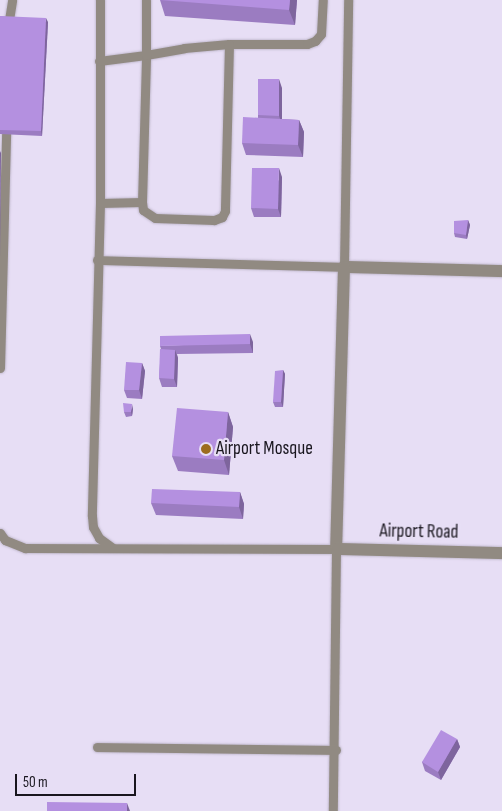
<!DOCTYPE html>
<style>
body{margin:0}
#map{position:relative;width:502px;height:811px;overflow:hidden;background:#e7def5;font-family:"Sofia Sans Condensed",sans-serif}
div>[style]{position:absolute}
.roads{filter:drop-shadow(0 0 1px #c2bace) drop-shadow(0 0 1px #c2bace)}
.service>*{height:9px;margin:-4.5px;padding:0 4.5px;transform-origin:4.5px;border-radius:4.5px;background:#918a82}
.tertiary>*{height:12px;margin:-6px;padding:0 6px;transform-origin:6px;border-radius:6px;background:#918a82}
.wall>*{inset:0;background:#9b7cc1}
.shaded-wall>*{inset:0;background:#7e659d}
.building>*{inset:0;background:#b490e0}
.dots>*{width:14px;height:14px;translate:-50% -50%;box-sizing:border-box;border:2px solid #e7def5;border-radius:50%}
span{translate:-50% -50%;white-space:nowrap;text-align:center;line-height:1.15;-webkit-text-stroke:4.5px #e7def5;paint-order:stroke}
.poi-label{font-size:19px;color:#19161e}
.left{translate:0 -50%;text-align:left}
.street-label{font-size:19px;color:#19161e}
.scale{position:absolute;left:15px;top:774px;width:121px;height:22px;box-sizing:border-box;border:2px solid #19161e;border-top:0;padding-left:6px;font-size:15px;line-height:18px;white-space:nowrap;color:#19161e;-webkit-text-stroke:4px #e7def5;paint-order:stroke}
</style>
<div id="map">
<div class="roads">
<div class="service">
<div style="left:100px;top:0;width:203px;rotate:90deg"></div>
<div style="left:100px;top:203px;width:313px;rotate:91.5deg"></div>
<div style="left:92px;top:516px;width:11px;rotate:85deg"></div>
<div style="left:93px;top:527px;width:13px;rotate:61deg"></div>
<div style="left:99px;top:538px;width:17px;rotate:36deg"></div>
<div style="left:9px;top:20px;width:20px;rotate:-81deg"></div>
<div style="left:229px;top:44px;width:78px"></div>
<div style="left:307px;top:44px;width:9px;rotate:-21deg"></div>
<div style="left:315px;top:41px;width:9px;rotate:-49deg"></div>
<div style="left:321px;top:34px;width:34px;rotate:-87deg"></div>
<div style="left:99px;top:61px;width:47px;rotate:-7.3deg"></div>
<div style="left:146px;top:55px;width:39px;rotate:-10deg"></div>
<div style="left:184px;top:48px;width:45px;rotate:-5.1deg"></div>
<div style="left:229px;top:44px;width:167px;rotate:91.4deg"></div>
<div style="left:225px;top:211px;width:7px;rotate:117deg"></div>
<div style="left:222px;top:217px;width:9px;rotate:159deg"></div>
<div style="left:214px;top:220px;width:59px;rotate:-178.1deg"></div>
<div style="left:155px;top:218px;width:14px;rotate:-146deg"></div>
<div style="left:143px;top:210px;width:8px;rotate:-97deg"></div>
<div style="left:142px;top:202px;width:147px;rotate:-88.4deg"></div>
<div style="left:146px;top:55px;width:55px;rotate:-90deg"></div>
<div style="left:100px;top:203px;width:42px;rotate:-1.4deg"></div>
<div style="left:97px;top:260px;width:247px;rotate:1.6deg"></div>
<div style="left:344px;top:267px;width:267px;rotate:-89.1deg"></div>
<div style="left:0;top:368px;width:234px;rotate:-88.5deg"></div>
<div style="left:0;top:533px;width:9px;rotate:54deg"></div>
<div style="left:5px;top:540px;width:22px;rotate:22deg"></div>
<div style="left:25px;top:548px;width:311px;rotate:0.2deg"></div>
<div style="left:336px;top:549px;width:262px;rotate:90.7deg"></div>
<div style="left:97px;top:747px;width:239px;rotate:0.7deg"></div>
</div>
<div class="tertiary">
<div style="left:502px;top:271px;width:158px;rotate:-178.5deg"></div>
<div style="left:344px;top:267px;width:282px;rotate:91.6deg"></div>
<div style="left:336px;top:549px;width:166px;rotate:1.4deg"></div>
</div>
</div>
<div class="wall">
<div style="clip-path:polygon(160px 0,297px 0,295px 25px,165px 16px)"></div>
<div style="clip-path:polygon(0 16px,48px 22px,42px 136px,0 134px)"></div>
<div style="clip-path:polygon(282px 88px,282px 119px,299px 120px,304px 132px,303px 157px,246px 155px,242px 143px,258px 118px,258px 115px)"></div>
<div style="clip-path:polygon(282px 177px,281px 217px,254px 217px,251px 208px)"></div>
<div style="clip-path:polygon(468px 220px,470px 225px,467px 239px,455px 237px,454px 233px)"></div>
<div style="clip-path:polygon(253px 342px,253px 353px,177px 354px,178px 358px,177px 387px,162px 387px,159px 378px,161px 349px,160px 346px)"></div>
<div style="clip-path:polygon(142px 363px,145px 371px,142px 399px,127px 398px,124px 390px)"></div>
<div style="clip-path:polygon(283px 370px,285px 374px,283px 407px,275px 407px,273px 402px)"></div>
<div style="clip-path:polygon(133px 409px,132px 416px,126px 417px,124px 412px)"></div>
<div style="clip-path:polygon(228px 412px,233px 427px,229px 475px,178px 471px,172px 456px)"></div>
<div style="clip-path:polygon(240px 492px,244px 504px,243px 519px,156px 515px,151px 503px)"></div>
<div style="clip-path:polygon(457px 739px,460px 747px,441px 780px,425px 771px,422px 762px)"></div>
</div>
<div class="shaded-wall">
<div style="clip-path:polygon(290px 0,297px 0,295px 25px,289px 10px)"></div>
<div style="clip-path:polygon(46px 18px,48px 22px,42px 136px,41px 131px)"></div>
<div style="clip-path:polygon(279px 79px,282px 88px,282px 124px,279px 116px)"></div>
<div style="clip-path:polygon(299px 120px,304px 132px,303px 157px,298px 145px)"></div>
<div style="clip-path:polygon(0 151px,1px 153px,0 259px)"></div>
<div style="clip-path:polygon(279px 168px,282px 177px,281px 217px,278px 209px)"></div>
<div style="clip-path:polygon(468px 220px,470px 225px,467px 239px,466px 235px)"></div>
<div style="clip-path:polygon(250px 334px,253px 342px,253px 353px,250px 344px)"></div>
<div style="clip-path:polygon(175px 350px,178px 358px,177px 387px,174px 379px)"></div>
<div style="clip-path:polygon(142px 363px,145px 371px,142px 399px,139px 390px)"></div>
<div style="clip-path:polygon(283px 370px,285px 374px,283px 407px,281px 402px)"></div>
<div style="clip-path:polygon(132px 404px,133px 409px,132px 416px,131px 412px)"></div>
<div style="clip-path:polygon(228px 412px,233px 427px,229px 475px,224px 460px)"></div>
<div style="clip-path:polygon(240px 492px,244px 504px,243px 519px,239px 507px)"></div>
<div style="clip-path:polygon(457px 739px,460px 747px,441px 780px,438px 772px)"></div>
<div style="clip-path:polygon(127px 803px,130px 811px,127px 811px)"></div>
</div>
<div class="building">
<div style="clip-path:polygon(160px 0,290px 0,289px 10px)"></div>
<div style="clip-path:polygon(0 16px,46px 18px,41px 131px,0 130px)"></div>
<div style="clip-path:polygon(258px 79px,279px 79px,279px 116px,258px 115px)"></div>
<div style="clip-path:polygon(243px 117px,299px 120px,298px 145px,242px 143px)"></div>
<div style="clip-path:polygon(252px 168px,279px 168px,278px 209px,251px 208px)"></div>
<div style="clip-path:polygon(468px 220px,466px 235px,454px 233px,454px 221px)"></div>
<div style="clip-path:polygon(250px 334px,250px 344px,160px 346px,160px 336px)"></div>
<div style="clip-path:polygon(160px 349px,175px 350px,174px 379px,159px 378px)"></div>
<div style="clip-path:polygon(126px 362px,142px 363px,139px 390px,124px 390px)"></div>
<div style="clip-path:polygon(283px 370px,281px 402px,273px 402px,275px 371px)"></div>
<div style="clip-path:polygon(123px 403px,132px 404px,131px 412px,124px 412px)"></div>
<div style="clip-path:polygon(177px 408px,228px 412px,224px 460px,172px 456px)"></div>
<div style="clip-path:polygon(152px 489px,240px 492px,239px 507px,151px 503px)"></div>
<div style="clip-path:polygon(441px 730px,457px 739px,438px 772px,422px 762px)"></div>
<div style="clip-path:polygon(47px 802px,127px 803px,127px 811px,47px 811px)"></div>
</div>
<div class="dots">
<div style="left:206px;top:449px;background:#9c6c1e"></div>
</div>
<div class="poi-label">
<span class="left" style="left:216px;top:449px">Airport Mosque</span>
</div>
<div class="street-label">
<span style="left:419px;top:532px;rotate:1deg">Airport Road</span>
</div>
<div class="scale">50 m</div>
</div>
